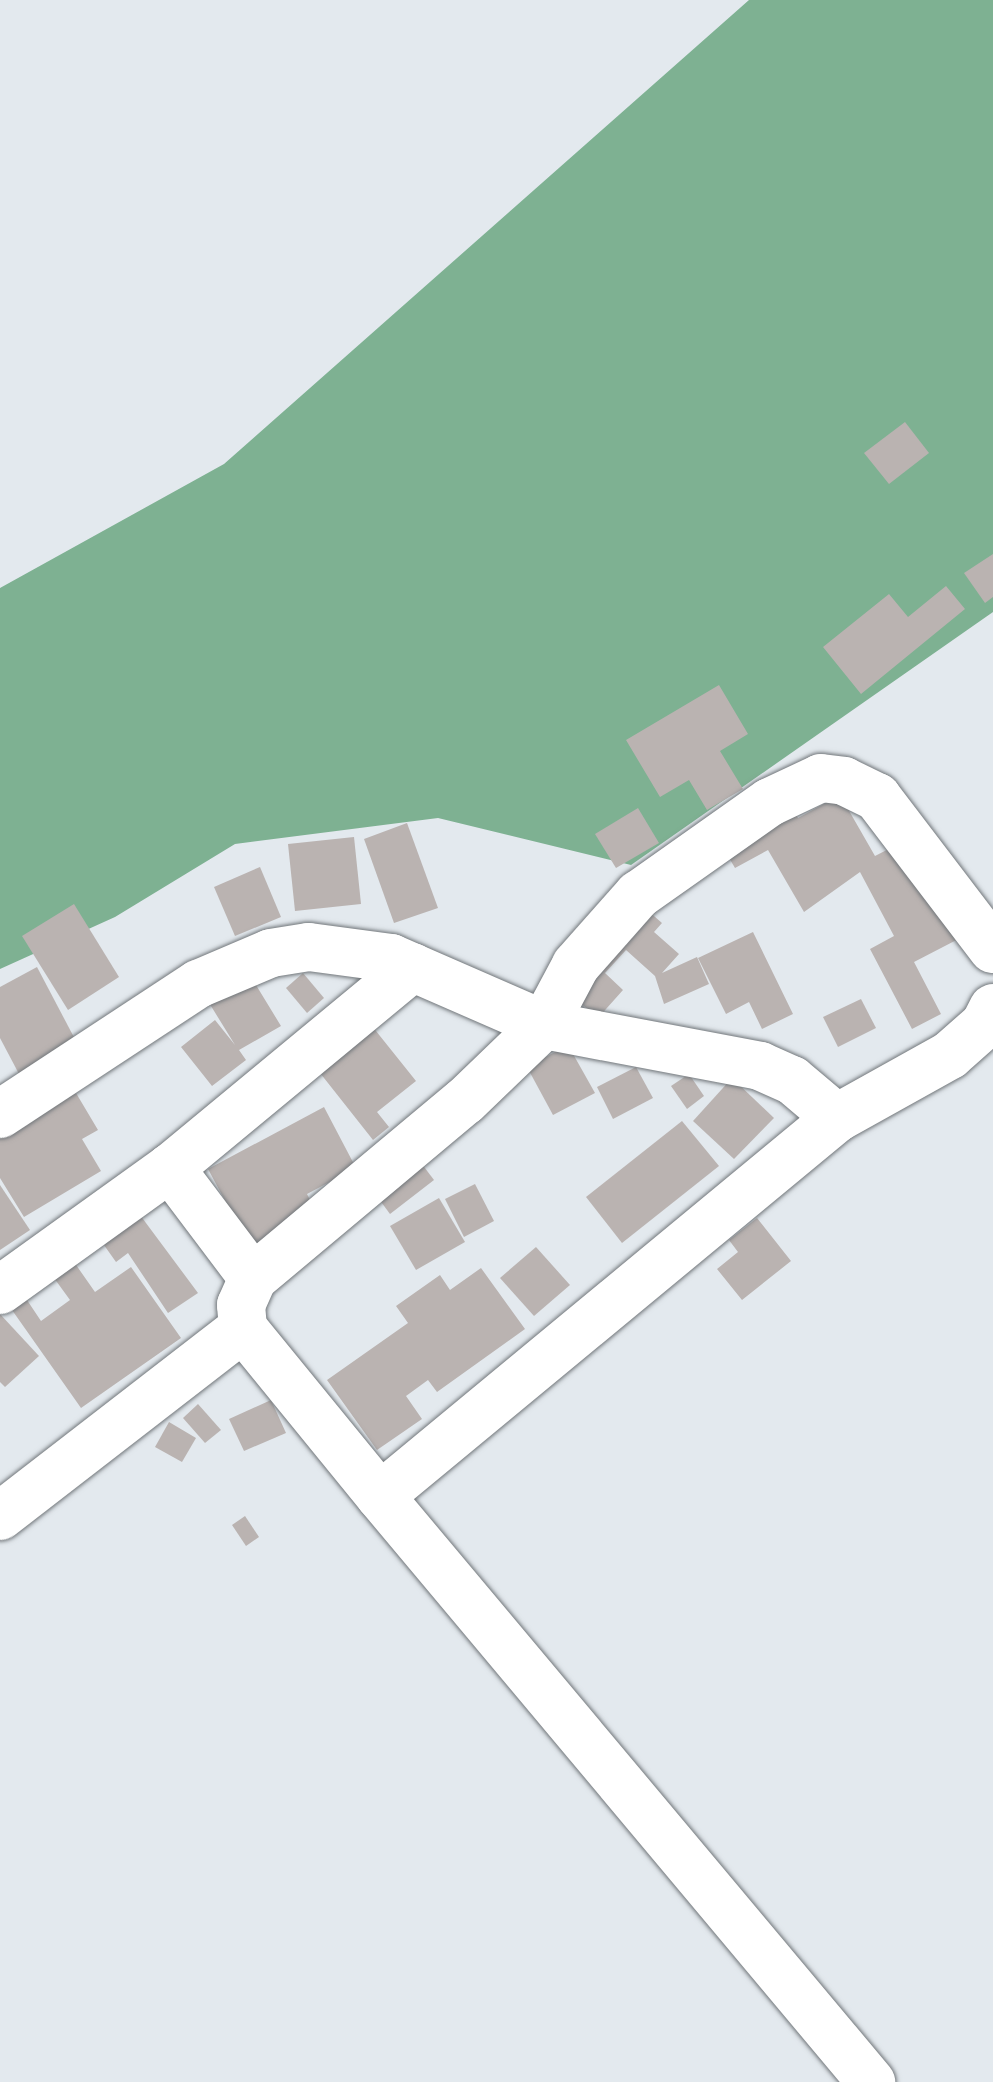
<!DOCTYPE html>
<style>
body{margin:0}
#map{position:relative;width:993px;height:2082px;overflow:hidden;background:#e3e9ee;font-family:Spectral,serif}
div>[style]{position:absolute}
.forest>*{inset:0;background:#7eb192}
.building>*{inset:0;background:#bab3b1}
.roads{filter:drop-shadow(0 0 2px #71767a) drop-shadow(0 0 2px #71767a)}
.minor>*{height:48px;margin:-24px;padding:0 24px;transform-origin:24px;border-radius:24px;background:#fff}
span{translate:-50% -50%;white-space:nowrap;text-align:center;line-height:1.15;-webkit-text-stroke:10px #fff;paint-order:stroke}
</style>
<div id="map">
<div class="forest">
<div style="clip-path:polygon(749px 0,993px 0,993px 612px,631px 865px,438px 818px,235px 844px,115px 917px,0 969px,0 588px,224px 464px)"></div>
</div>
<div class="building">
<div style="clip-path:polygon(905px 422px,929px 453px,889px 484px,864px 453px)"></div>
<div style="clip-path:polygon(993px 554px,993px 597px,985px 603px,964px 573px)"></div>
<div style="clip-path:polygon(946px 586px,965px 609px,861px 694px,823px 647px,889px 594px,908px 617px)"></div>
<div style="clip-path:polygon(719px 685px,748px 734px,720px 751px,743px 789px,707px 810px,689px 780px,660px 797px,626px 740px)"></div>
<div style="clip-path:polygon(778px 783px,798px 818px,840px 795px,875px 856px,918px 834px,970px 933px,914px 962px,941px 1014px,912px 1029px,870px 949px,894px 936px,860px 872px,804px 912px,768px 850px,735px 868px,708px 822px)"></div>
<div style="clip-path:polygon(638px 808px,659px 843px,616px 868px,595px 834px)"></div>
<div style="clip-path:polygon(407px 823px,438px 908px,394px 923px,364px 839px)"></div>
<div style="clip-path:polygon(354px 837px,361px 904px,295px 911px,288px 844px)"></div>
<div style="clip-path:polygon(260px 867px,281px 917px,235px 936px,214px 887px)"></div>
<div style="clip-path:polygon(639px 903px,662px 923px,654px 932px,679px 954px,662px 973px,697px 957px,709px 984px,664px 1004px,655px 976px,626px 950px,605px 973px,623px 990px,598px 1018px,563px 988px)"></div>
<div style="clip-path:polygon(74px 904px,119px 977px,68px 1010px,22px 936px)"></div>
<div style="clip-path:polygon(753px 932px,793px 1014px,762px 1029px,749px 1002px,726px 1014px,698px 958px)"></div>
<div style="clip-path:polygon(37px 967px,77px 1043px,19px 1074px,0 1038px,0 987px)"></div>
<div style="clip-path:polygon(245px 967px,281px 1026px,239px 1050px,246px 1060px,212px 1086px,181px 1047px,215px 1020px,235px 1045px,203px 993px)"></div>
<div style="clip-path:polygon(303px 973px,324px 998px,307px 1013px,286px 988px)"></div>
<div style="clip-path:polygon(861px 999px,876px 1028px,838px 1047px,823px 1017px)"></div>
<div style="clip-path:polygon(364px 1016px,416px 1081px,377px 1112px,389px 1127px,373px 1140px,309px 1059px)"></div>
<div style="clip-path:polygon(568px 1045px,595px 1093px,553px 1115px,527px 1067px)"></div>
<div style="clip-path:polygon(636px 1067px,653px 1098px,613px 1119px,597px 1087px)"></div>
<div style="clip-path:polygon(689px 1074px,704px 1096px,687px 1109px,671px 1086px)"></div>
<div style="clip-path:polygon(732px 1078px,774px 1118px,734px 1159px,693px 1121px)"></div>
<div style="clip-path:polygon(76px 1093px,98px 1130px,82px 1139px,101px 1171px,24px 1217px,0 1178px,0 1109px,21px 1126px)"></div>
<div style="clip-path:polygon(324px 1107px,356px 1168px,307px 1194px,316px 1212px,250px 1247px,208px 1169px)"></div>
<div style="clip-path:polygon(682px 1121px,719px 1166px,622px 1243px,586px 1197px)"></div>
<div style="clip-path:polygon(409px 1147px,434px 1180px,390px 1214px,365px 1180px)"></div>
<div style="clip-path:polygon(475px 1184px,494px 1221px,464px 1237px,445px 1199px)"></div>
<div style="clip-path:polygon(0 1185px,30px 1230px,0 1250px)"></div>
<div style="clip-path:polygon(120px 1188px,198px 1293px,168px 1313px,128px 1253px,116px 1262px,82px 1214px)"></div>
<div style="clip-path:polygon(439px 1198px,465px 1242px,416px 1270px,390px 1226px)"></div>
<div style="clip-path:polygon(757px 1218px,791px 1261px,742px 1300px,717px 1269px,738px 1252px,729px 1240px)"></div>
<div style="clip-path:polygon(536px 1247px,570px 1285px,534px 1316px,500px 1278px)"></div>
<div style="clip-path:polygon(67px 1252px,95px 1292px,131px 1267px,181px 1338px,81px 1408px,12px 1310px,27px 1300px,41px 1321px,70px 1300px,46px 1267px)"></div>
<div style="clip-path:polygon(481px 1268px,525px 1329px,437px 1392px,428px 1380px,406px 1396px,422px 1419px,377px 1450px,327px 1380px,408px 1323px,396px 1306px,440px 1275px,450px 1290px)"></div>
<div style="clip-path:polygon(0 1314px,39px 1356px,5px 1387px,0 1382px)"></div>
<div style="clip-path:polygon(271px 1400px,286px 1433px,244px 1451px,229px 1419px)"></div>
<div style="clip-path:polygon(198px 1404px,221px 1430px,205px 1443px,183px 1418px)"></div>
<div style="clip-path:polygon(169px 1422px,196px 1438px,182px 1462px,155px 1447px)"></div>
<div style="clip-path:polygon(245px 1516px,259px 1537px,246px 1546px,232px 1525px)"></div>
</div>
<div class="roads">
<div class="minor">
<div style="left:0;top:1114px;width:237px;rotate:-33.3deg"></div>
<div style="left:198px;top:984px;width:79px;rotate:-23deg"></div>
<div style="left:271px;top:953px;width:38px;rotate:-9deg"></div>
<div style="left:309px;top:947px;width:83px;rotate:7.6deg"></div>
<div style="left:391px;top:958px;width:167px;rotate:23.6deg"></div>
<div style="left:544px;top:1025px;width:220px;rotate:10.7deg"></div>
<div style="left:760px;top:1066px;width:35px;rotate:24deg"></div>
<div style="left:792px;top:1080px;width:59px;rotate:40.2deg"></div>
<div style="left:837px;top:1118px;width:593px;rotate:140.4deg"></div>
<div style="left:380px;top:1496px;width:765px;rotate:50.04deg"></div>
<div style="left:837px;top:1118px;width:129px;rotate:-29.1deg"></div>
<div style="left:950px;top:1055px;width:47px;rotate:-41.5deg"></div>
<div style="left:985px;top:1024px;width:18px;rotate:-63deg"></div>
<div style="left:253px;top:1278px;width:138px;rotate:-127deg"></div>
<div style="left:170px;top:1168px;width:315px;rotate:-39.6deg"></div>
<div style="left:0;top:1290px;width:209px;rotate:-35.7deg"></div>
<div style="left:380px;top:1496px;width:217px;rotate:-129.2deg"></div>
<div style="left:243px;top:1328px;width:23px;rotate:-95deg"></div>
<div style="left:241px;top:1305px;width:30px;rotate:-66deg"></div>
<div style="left:253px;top:1278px;width:276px;rotate:-39.9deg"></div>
<div style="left:465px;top:1101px;width:110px;rotate:-43.9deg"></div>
<div style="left:544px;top:1025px;width:68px;rotate:-61.9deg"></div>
<div style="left:576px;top:965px;width:94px;rotate:-48.5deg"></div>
<div style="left:638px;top:895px;width:161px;rotate:-35.2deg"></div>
<div style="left:770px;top:802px;width:56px;rotate:-25.2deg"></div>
<div style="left:821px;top:778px;width:23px;rotate:7deg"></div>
<div style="left:844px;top:781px;width:37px;rotate:26deg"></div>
<div style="left:877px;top:797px;width:191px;rotate:52.7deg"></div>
<div style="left:0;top:1516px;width:307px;rotate:-37.7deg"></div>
</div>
</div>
</div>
